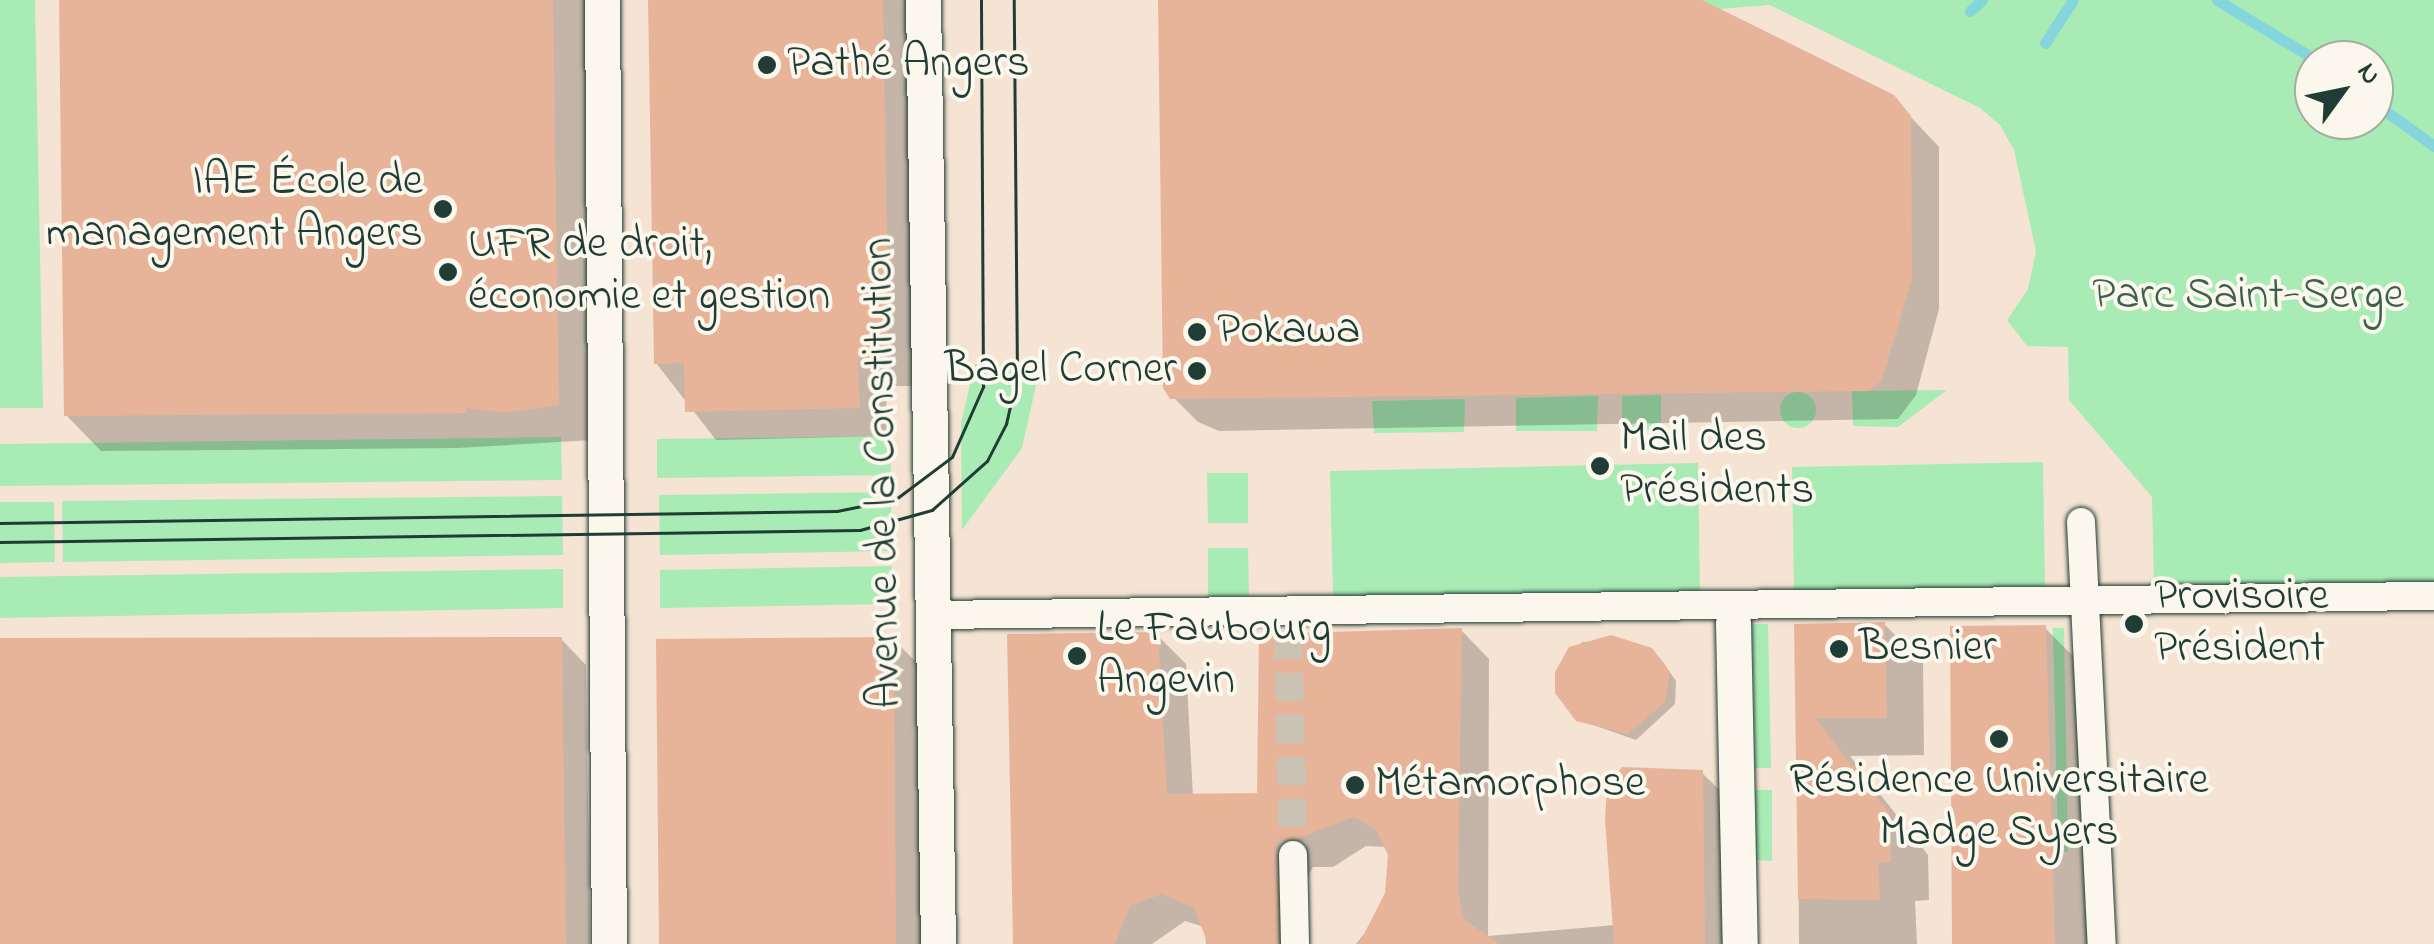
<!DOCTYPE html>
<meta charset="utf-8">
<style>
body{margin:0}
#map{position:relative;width:2434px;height:944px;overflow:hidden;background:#f5e3d3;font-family:"Indie Flower",sans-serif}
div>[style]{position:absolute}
.green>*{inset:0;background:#a9ebb5}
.round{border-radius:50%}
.shadow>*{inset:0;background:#0003}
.stream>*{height:11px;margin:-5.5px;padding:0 5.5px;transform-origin:5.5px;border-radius:5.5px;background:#84d5dc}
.building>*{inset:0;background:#e7b49a}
.pedestrian-tunnel>*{height:28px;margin-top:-14px;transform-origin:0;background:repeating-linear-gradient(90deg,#cac2b3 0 28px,transparent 0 42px)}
.roads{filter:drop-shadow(0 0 2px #1f3d34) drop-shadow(0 0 2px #1f3d34)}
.pedestrian>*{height:28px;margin:-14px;padding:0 14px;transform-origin:14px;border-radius:14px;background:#fbf7ec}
.minor>*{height:35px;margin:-17.5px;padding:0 17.5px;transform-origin:17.5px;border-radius:17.5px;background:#fbf7ec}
.tram>*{height:2.5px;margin:-1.25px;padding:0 1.25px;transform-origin:1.25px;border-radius:1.25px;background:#1f3d34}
.dots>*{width:28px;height:28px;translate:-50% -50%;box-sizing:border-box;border:5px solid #fbf7ec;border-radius:50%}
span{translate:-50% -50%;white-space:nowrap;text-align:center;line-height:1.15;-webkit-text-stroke:8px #fbf7ec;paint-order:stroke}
.poi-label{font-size:45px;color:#1f3d34}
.left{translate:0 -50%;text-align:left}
.right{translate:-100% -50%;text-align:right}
.park-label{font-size:45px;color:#3b604e}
.street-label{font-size:45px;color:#1f3d34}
.north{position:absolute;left:2294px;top:40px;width:100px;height:100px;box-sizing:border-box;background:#fbf7ec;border:2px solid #a3ada2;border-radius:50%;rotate:57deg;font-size:28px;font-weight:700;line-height:40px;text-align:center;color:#1f3d34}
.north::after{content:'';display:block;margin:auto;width:35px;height:45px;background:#1f3d34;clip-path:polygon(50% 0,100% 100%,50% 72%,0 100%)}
</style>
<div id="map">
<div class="green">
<div style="clip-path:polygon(0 0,35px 0,43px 408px,0 408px)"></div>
<div style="clip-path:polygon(evenodd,1702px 0,2434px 0,2434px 583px,2154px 588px,2152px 497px,2069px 400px,2068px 347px,2027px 346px,2007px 320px,2028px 289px,2036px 251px,2014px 150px,2000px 125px,1980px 108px,1770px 5px,1719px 9px,1702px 0,2314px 60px,2374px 60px,2374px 120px,2314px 120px,2314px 60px)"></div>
<div style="clip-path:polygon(1041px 363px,1022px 448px,962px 530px,961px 423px,975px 364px)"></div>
<div style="clip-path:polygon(1947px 390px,1898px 427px,1853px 426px,1852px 391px)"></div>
<div class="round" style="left:1780px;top:392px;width:36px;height:36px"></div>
<div style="clip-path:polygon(1661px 395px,1661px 430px,1622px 430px,1622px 396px)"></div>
<div style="clip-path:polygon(1598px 396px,1597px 431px,1516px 431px,1516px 398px)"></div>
<div style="clip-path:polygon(1465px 399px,1464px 432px,1374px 433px,1372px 401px)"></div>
<div style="clip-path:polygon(890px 436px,891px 475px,657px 478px,657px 439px)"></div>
<div style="clip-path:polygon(561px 437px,562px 480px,0 486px,0 444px)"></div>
<div style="clip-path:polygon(2043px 462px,2045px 589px,1794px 591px,1792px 467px)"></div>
<div style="clip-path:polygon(1698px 463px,1700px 592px,1333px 596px,1330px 471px)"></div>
<div style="clip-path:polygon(1207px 473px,1248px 473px,1248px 523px,1208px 523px)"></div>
<div style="clip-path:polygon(891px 492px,892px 551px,660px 555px,659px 495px)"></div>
<div style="clip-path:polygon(562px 496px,563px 555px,63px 562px,62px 501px)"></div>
<div style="clip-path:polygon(0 502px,54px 502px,55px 562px,0 563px)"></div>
<div style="clip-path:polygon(1208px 548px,1248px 548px,1249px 598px,1208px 597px)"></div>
<div style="clip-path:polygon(892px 566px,893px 604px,660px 608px,660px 570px)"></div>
<div style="clip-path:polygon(563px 569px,563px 608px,0 618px,0 577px)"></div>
<div style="clip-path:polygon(1752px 624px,1768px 624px,1771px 768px,1755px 768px)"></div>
<div style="clip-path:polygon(2053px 628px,2064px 628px,2068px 852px,2058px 852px)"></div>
<div style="clip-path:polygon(1755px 790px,1772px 790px,1772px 861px,1756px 860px)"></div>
</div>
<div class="shadow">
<div style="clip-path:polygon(62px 0,587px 0,593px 440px,458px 448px,101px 451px,66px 415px)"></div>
<div style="clip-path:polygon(652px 0,910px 0,917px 386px,886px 386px,887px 436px,716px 440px,656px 363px)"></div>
<div style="clip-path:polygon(1161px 0,1696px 0,1892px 97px,1939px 147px,1939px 309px,1916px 395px,1898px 419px,1219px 431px,1198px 422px,1169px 393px)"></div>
<div style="clip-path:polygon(1884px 624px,1923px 663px,1924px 755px,1850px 756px,1928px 855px,1929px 900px,1915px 901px,1917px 944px,1799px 944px,1797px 626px)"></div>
<div style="clip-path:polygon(2045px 628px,2084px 667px,2091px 944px,1955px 944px)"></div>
<div style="clip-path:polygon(1461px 630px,1489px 659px,1488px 936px,1615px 925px,1702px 773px,1731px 801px,1734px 944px,1356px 944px,1380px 914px,1391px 879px,1387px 847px,1366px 846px,1333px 867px,1313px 867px,1303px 885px,1304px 944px,1206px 944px,1205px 927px,1185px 921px,1152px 944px,1015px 944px,1157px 635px,1186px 664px,1193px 797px,1260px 796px)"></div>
<div style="clip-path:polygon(561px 639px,586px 665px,590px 944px,0 944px,0 643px)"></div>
<div style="clip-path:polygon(893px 639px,929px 675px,931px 944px,662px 944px)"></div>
<div style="clip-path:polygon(1626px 640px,1660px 658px,1676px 681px,1675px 704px,1636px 740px,1576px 719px,1557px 672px,1582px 642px)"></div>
</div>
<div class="stream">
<div style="left:2217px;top:0;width:116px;rotate:31.2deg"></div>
<div style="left:1970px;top:11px;width:16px;rotate:-43deg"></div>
<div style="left:2045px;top:43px;width:51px;rotate:-56.9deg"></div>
<div style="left:2374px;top:103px;width:74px;rotate:35.6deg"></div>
</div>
<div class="building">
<div style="clip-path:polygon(59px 0,553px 0,559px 405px,505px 413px,466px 408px,466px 413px,64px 416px)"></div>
<div style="clip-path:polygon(648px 0,883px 0,889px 358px,858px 359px,860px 408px,685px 412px,684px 363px,654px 364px)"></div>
<div style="clip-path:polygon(1158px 0,1702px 0,1894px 95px,1911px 116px,1912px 279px,1882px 380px,1869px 391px,1170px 399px,1163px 388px)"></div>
<div style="clip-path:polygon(1885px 622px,1887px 718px,1815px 718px,1890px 814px,1891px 862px,1878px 863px,1880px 900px,1798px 899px,1794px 624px)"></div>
<div style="clip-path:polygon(2046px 625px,2055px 944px,1952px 944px,1950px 626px)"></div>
<div style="clip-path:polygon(1462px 628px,1458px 893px,1464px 919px,1499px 944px,1359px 944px,1385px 893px,1388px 855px,1376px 830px,1354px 817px,1278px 846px,1278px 944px,1208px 944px,1194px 908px,1162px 894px,1130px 906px,1115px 944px,1013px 944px,1007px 634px,1158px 632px,1167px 794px,1257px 793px,1259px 634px)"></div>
<div style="clip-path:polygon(1611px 635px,1652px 648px,1670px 672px,1665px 702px,1628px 734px,1576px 721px,1555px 693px,1555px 672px,1569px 647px)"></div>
<div style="clip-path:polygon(562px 637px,566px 944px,0 944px,0 638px)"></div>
<div style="clip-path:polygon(894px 637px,896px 944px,659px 944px,656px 639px)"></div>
<div style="clip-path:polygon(1622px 767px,1703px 770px,1705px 944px,1614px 944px,1605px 819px,1607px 787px)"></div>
</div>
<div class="pedestrian-tunnel">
<div style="left:1288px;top:631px;width:224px;rotate:88.7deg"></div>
</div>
<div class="roads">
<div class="pedestrian">
<div style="left:2081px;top:522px;width:423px;rotate:87.2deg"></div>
<div style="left:935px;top:615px;width:1499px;rotate:-0.73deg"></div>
<div style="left:1293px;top:855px;width:89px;rotate:88.7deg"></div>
</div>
<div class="minor">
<div style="left:602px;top:0;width:944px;rotate:89.58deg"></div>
<div style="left:923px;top:0;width:944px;rotate:89.09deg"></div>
<div style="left:1733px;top:623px;width:321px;rotate:88.8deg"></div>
</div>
</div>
<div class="tram">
<div style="left:0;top:523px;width:837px;rotate:-0.82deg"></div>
<div style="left:837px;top:511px;width:60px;rotate:-11.5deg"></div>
<div style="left:896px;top:499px;width:70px;rotate:-36.9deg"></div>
<div style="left:952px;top:457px;width:77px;rotate:-66.1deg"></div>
<div style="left:983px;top:387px;width:387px;rotate:-90.3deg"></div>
<div style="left:0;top:542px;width:860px;rotate:-0.8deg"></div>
<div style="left:860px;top:530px;width:75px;rotate:-15.5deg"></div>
<div style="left:932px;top:510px;width:74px;rotate:-41.7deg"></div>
<div style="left:987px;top:461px;width:42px;rotate:-62.8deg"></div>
<div style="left:1006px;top:424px;width:49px;rotate:-77.1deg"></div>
<div style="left:1017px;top:376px;width:376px;rotate:-90.5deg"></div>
</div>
<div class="dots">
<div style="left:767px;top:65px;background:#1f3d34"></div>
<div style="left:443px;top:209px;background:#1f3d34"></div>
<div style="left:448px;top:272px;background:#1f3d34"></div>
<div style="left:1197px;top:332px;background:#1f3d34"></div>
<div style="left:1197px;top:371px;background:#1f3d34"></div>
<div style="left:1600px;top:466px;background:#1f3d34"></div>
<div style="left:2134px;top:624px;background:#1f3d34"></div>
<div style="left:1839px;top:649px;background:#1f3d34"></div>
<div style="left:1077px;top:656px;background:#1f3d34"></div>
<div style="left:1999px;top:739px;background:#1f3d34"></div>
<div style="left:1355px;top:785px;background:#1f3d34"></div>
</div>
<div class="poi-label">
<span class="left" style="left:787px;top:65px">Pathé Angers</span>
<span class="right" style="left:423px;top:209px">IAE École de<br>management Angers</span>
<span class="left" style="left:468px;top:272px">UFR de droit,<br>économie et gestion</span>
<span class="left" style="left:1217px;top:332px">Pokawa</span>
<span class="right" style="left:1177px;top:371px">Bagel Corner</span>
<span class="left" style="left:1620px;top:466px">Mail des<br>Présidents</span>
<span class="left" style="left:2154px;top:624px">Provisoire<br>Président</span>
<span class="left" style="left:1097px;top:656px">Le Faubourg<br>Angevin</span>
<span class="left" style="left:1859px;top:649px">Besnier</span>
<span style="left:1999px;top:808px">Résidence Universitaire<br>Madge Syers</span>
<span class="left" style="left:1375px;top:785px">Métamorphose</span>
</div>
<div class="park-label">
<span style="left:2248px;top:297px">Parc Saint-Serge</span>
</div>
<div class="street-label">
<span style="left:884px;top:473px;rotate:-91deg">Avenue de la Constitution</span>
</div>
<div class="north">N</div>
</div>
